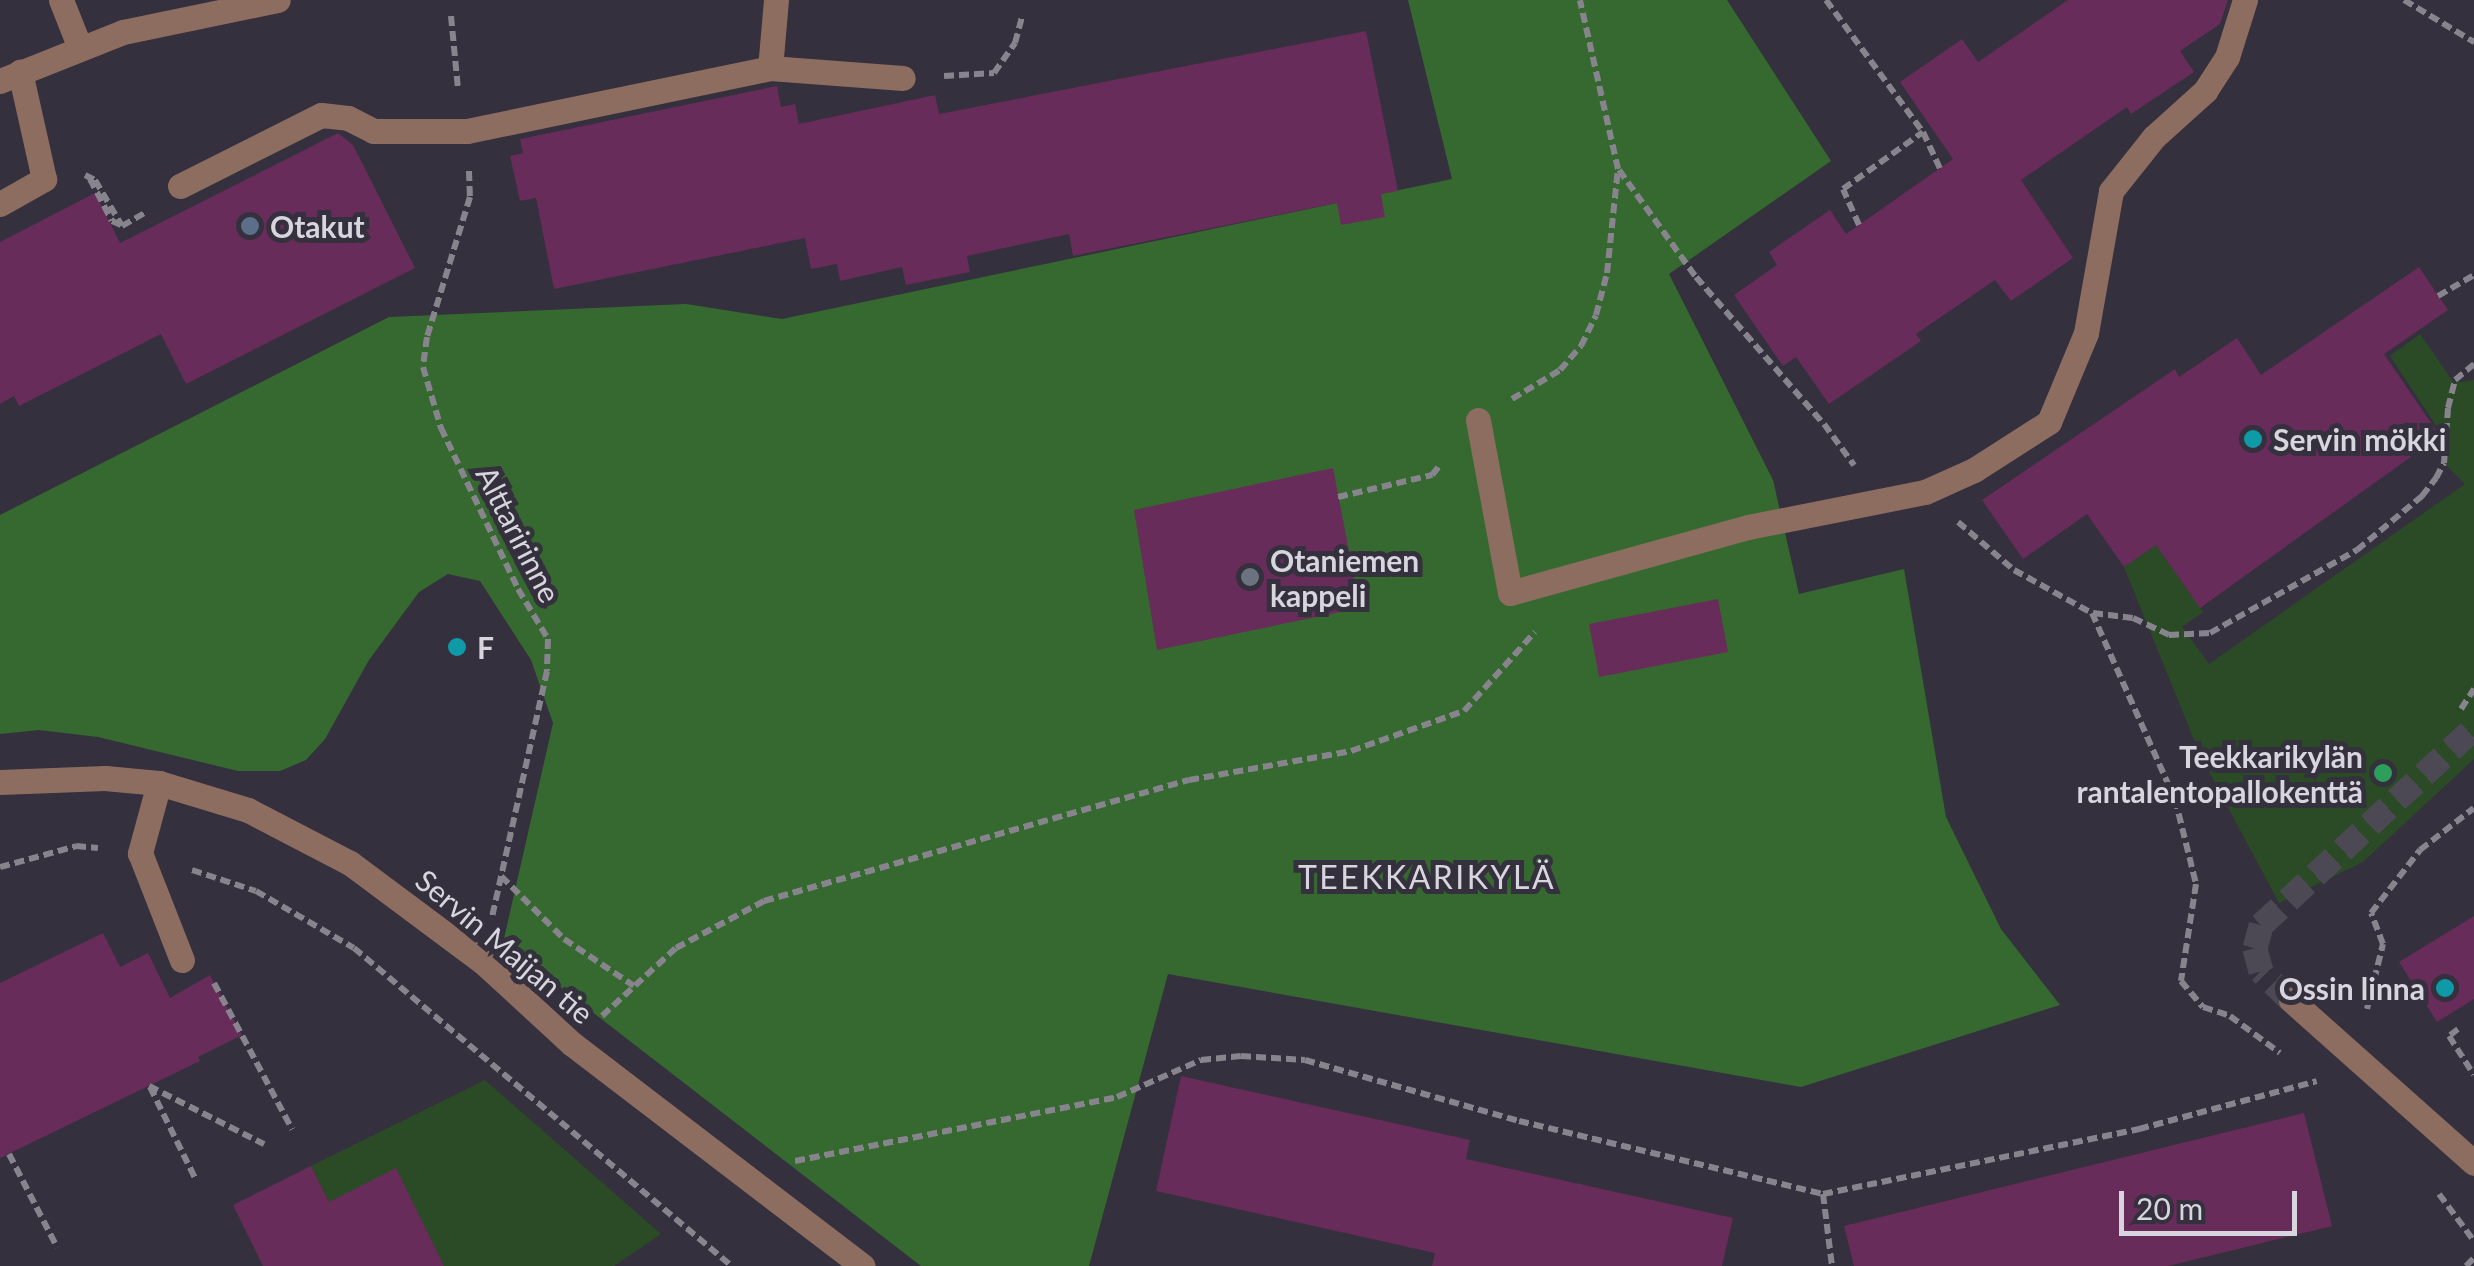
<!DOCTYPE html>
<meta charset="utf-8">
<style>
body{margin:0}
#map{position:relative;width:2474px;height:1266px;overflow:hidden;background:#34303d;font-family:Lato,sans-serif}
div>[style]{position:absolute}
.green>*{inset:0;background:#2b4b27}
.forest>*{inset:0;background:#366930}
.building>*{inset:0;background:#672c59}
.minor-tunnel>*{height:25px;margin-top:-12.5px;transform-origin:0;background:repeating-linear-gradient(90deg,#4c4955 0 25px,transparent 0 37px)}
.path>*{height:6px;margin-top:-3px;transform-origin:0;background:repeating-linear-gradient(90deg,#87848e 0 10px,transparent 0 15px)}
.minor>*{height:25px;margin:-12.5px;padding:0 12.5px;transform-origin:12.5px;border-radius:12.5px;background:#8e6d61}
.dots>*{width:28px;height:28px;translate:-50% -50%;box-sizing:border-box;border:5px solid #34303d;border-radius:50%}
span{translate:-50% -50%;white-space:nowrap;text-align:center;line-height:1.15;-webkit-text-stroke:10px #34303d;paint-order:stroke}
.poi-label{font-size:30px;color:#d7d5dd;font-weight:700}
.left{translate:0 -50%;text-align:left}
.right{translate:-100% -50%;text-align:right}
.street-label{font-size:30px;color:#d7d5dd}
.neighbourhood-label{font-size:32px;color:#d7d5dd;letter-spacing:2.5px}
.scale{position:absolute;left:2119px;top:1191px;width:178px;height:45px;box-sizing:border-box;border:5px solid #d7d5dd;border-top:0;padding-left:12px;font-size:30px;line-height:35px;white-space:nowrap;color:#d7d5dd;-webkit-text-stroke:8px #34303d;paint-order:stroke}
</style>
<div id="map">
<div class="green">
<div style="clip-path:polygon(2420px 334px,2454px 383px,2474px 380px,2474px 759px,2363px 862px,2279px 903px,2201px 757px,2124px 567px,2156px 545px,2203px 612px,2182px 627px,2209px 664px,2465px 484px,2444px 463px,2445px 439px,2390px 356px)"></div>
<div style="clip-path:polygon(485px 1080px,661px 1234px,614px 1266px,444px 1266px,396px 1169px,329px 1202px,311px 1166px)"></div>
</div>
<div class="forest">
<div style="clip-path:polygon(1408px 0,1727px 0,1831px 161px,1669px 274px,1773px 480px,1799px 594px,1904px 569px,1946px 817px,2001px 929px,2060px 1005px,1801px 1087px,1168px 974px,1089px 1266px,921px 1266px,503px 943px,553px 723px,531px 660px,480px 581px,448px 574px,419px 592px,369px 660px,325px 739px,306px 760px,280px 771px,238px 771px,98px 737px,39px 730px,0 734px,0 515px,389px 317px,686px 304px,782px 319px,1452px 179px)"></div>
</div>
<div class="building">
<div style="clip-path:polygon(2068px 0,2228px 0,2220px 24px,2180px 51px,2194px 72px,2131px 114px,2127px 107px,2021px 180px,2073px 258px,2011px 301px,1995px 280px,1916px 334px,1921px 341px,1829px 404px,1796px 357px,1783px 366px,1734px 295px,1777px 265px,1769px 252px,1830px 210px,1846px 234px,1953px 159px,1900px 82px,1962px 39px,1978px 62px)"></div>
<div style="clip-path:polygon(1366px 31px,1398px 191px,1381px 194px,1385px 217px,1341px 225px,1337px 203px,1073px 256px,1069px 234px,967px 256px,970px 272px,906px 285px,902px 267px,840px 281px,837px 264px,811px 269px,805px 238px,554px 289px,536px 198px,520px 201px,510px 156px,523px 153px,520px 139px,777px 86px,781px 107px,795px 104px,799px 124px,935px 95px,939px 114px)"></div>
<div style="clip-path:polygon(338px 133px,353px 145px,415px 268px,186px 384px,161px 334px,19px 406px,14px 396px,0 404px,0 242px,95px 193px,120px 243px)"></div>
<div style="clip-path:polygon(2419px 267px,2448px 310px,2384px 354px,2440px 436px,2200px 608px,2156px 545px,2124px 567px,2087px 514px,2023px 559px,1982px 500px,2175px 369px,2179px 377px,2237px 338px,2261px 375px)"></div>
<div style="clip-path:polygon(1333px 468px,1360px 608px,1157px 650px,1134px 510px)"></div>
<div style="clip-path:polygon(1718px 599px,1728px 652px,1599px 677px,1589px 624px)"></div>
<div style="clip-path:polygon(2474px 916px,2474px 999px,2437px 1022px,2399px 962px)"></div>
<div style="clip-path:polygon(103px 933px,120px 967px,148px 953px,170px 998px,210px 975px,242px 1035px,198px 1057px,200px 1061px,0 1158px,0 983px)"></div>
<div style="clip-path:polygon(1181px 1076px,1470px 1140px,1466px 1159px,1733px 1218px,1722px 1266px,1432px 1266px,1435px 1253px,1156px 1191px)"></div>
<div style="clip-path:polygon(2304px 1113px,2332px 1226px,2168px 1266px,1854px 1266px,1844px 1226px)"></div>
<div style="clip-path:polygon(311px 1166px,329px 1202px,396px 1168px,444px 1266px,263px 1266px,233px 1205px)"></div>
</div>
<div class="minor-tunnel">
<div style="left:2291px;top:1000px;width:42px;rotate:-136deg"></div>
<div style="left:2261px;top:971px;width:24px;rotate:-105deg"></div>
<div style="left:2255px;top:948px;width:24px;rotate:-75deg"></div>
<div style="left:2261px;top:925px;width:290px;rotate:-42.8deg"></div>
</div>
<div class="path">
<div style="left:1826px;top:0;width:164px;rotate:53.7deg"></div>
<div style="left:1923px;top:132px;width:40px;rotate:65deg"></div>
<div style="left:2404px;top:0;width:82px;rotate:31deg"></div>
<div style="left:451px;top:16px;width:73px;rotate:84.5deg"></div>
<div style="left:944px;top:76px;width:50px;rotate:-3.4deg"></div>
<div style="left:994px;top:73px;width:37px;rotate:-55deg"></div>
<div style="left:1015px;top:43px;width:28px;rotate:-75deg"></div>
<div style="left:1619px;top:170px;width:132px;rotate:54.3deg"></div>
<div style="left:1696px;top:277px;width:195px;rotate:49deg"></div>
<div style="left:1824px;top:424px;width:51px;rotate:53.8deg"></div>
<div style="left:469px;top:171px;width:26px;rotate:88deg"></div>
<div style="left:470px;top:197px;width:146px;rotate:107.1deg"></div>
<div style="left:427px;top:337px;width:30px;rotate:98deg"></div>
<div style="left:423px;top:367px;width:64px;rotate:73.6deg"></div>
<div style="left:441px;top:428px;width:178px;rotate:64.4deg"></div>
<div style="left:518px;top:589px;width:58px;rotate:59deg"></div>
<div style="left:548px;top:639px;width:32px;rotate:92deg"></div>
<div style="left:547px;top:671px;width:252px;rotate:102.6deg"></div>
<div style="left:85px;top:175px;width:11px;rotate:27deg"></div>
<div style="left:95px;top:180px;width:53px;rotate:59.6deg"></div>
<div style="left:122px;top:226px;width:28px;rotate:-30deg"></div>
<div style="left:90px;top:179px;width:47px;rotate:62.4deg"></div>
<div style="left:112px;top:221px;width:10px;rotate:24deg"></div>
<div style="left:1859px;top:225px;width:39px;rotate:-114deg"></div>
<div style="left:1843px;top:189px;width:98px;rotate:-35.5deg"></div>
<div style="left:2438px;top:296px;width:42px;rotate:-30.3deg"></div>
<div style="left:1512px;top:399px;width:56px;rotate:-31.1deg"></div>
<div style="left:1560px;top:370px;width:32px;rotate:-49deg"></div>
<div style="left:1581px;top:346px;width:34px;rotate:-64deg"></div>
<div style="left:1596px;top:315px;width:43px;rotate:-75.3deg"></div>
<div style="left:1607px;top:273px;width:105px;rotate:-84deg"></div>
<div style="left:1618px;top:169px;width:173px;rotate:-102.7deg"></div>
<div style="left:1338px;top:497px;width:97px;rotate:-13.2deg"></div>
<div style="left:1432px;top:475px;width:14px;rotate:-51deg"></div>
<div style="left:1958px;top:522px;width:74px;rotate:40.6deg"></div>
<div style="left:2014px;top:570px;width:89px;rotate:28.9deg"></div>
<div style="left:2092px;top:613px;width:204px;rotate:66deg"></div>
<div style="left:2175px;top:799px;width:88px;rotate:76.1deg"></div>
<div style="left:2196px;top:884px;width:98px;rotate:98.8deg"></div>
<div style="left:2181px;top:981px;width:34px;rotate:50deg"></div>
<div style="left:2203px;top:1007px;width:28px;rotate:18deg"></div>
<div style="left:2230px;top:1016px;width:62px;rotate:36.5deg"></div>
<div style="left:2093px;top:613px;width:40px;rotate:7.1deg"></div>
<div style="left:2133px;top:618px;width:40px;rotate:25deg"></div>
<div style="left:2169px;top:635px;width:41px;rotate:-2.8deg"></div>
<div style="left:2210px;top:633px;width:169px;rotate:-29.5deg"></div>
<div style="left:2357px;top:550px;width:85px;rotate:-39.7deg"></div>
<div style="left:2422px;top:496px;width:23px;rotate:-52deg"></div>
<div style="left:2436px;top:478px;width:17px;rotate:-62deg"></div>
<div style="left:2444px;top:463px;width:55px;rotate:-85.8deg"></div>
<div style="left:2448px;top:408px;width:29px;rotate:-76deg"></div>
<div style="left:2455px;top:380px;width:25px;rotate:-40deg"></div>
<div style="left:2461px;top:709px;width:24px;rotate:-57deg"></div>
<div style="left:0;top:867px;width:79px;rotate:-15.4deg"></div>
<div style="left:76px;top:846px;width:22px;rotate:5deg"></div>
<div style="left:192px;top:870px;width:67px;rotate:18.2deg"></div>
<div style="left:256px;top:891px;width:113px;rotate:30.2deg"></div>
<div style="left:354px;top:948px;width:493px;rotate:40.1deg"></div>
<div style="left:501px;top:876px;width:89px;rotate:45deg"></div>
<div style="left:564px;top:939px;width:84px;rotate:33.9deg"></div>
<div style="left:214px;top:983px;width:166px;rotate:61.9deg"></div>
<div style="left:2367px;top:1009px;width:67px;rotate:-76.2deg"></div>
<div style="left:2383px;top:944px;width:33px;rotate:-111deg"></div>
<div style="left:2371px;top:913px;width:80px;rotate:-52.1deg"></div>
<div style="left:2420px;top:850px;width:68px;rotate:-37.9deg"></div>
<div style="left:602px;top:1016px;width:100px;rotate:-42.6deg"></div>
<div style="left:676px;top:948px;width:100px;rotate:-28.1deg"></div>
<div style="left:764px;top:901px;width:442px;rotate:-15.9deg"></div>
<div style="left:1189px;top:780px;width:165px;rotate:-10.1deg"></div>
<div style="left:1351px;top:751px;width:120px;rotate:-19.5deg"></div>
<div style="left:1464px;top:711px;width:106px;rotate:-48.1deg"></div>
<div style="left:2458px;top:1029px;width:11px;rotate:142deg"></div>
<div style="left:2449px;top:1036px;width:46px;rotate:57.3deg"></div>
<div style="left:149px;top:1086px;width:129px;rotate:26.8deg"></div>
<div style="left:150px;top:1087px;width:102px;rotate:63.7deg"></div>
<div style="left:9px;top:1154px;width:105px;rotate:62.7deg"></div>
<div style="left:795px;top:1161px;width:328px;rotate:-11.2deg"></div>
<div style="left:1117px;top:1097px;width:92px;rotate:-23.8deg"></div>
<div style="left:1201px;top:1060px;width:40px;rotate:-5.7deg"></div>
<div style="left:1241px;top:1056px;width:64px;rotate:3.6deg"></div>
<div style="left:1305px;top:1060px;width:223px;rotate:15.9deg"></div>
<div style="left:1519px;top:1121px;width:313px;rotate:13.5deg"></div>
<div style="left:1823px;top:1194px;width:323px;rotate:-11.6deg"></div>
<div style="left:2139px;top:1129px;width:184px;rotate:-15.1deg"></div>
<div style="left:1823px;top:1194px;width:73px;rotate:82.9deg"></div>
<div style="left:2439px;top:1194px;width:59px;rotate:53.3deg"></div>
<div style="left:2466px;top:1266px;width:11px;rotate:-45deg"></div>
</div>
<div class="minor">
<div style="left:61px;top:0;width:52px;rotate:68.4deg"></div>
<div style="left:776px;top:0;width:68px;rotate:95deg"></div>
<div style="left:770px;top:68px;width:133px;rotate:4.3deg"></div>
<div style="left:0;top:81px;width:132px;rotate:-21.7deg"></div>
<div style="left:123px;top:32px;width:158px;rotate:-11.7deg"></div>
<div style="left:180px;top:186px;width:158px;rotate:-26.7deg"></div>
<div style="left:321px;top:115px;width:27px;rotate:6deg"></div>
<div style="left:348px;top:118px;width:28px;rotate:27deg"></div>
<div style="left:373px;top:131px;width:94px"></div>
<div style="left:467px;top:131px;width:309px;rotate:-11.7deg"></div>
<div style="left:0;top:204px;width:51px;rotate:-29.6deg"></div>
<div style="left:44px;top:179px;width:110px;rotate:-102.6deg"></div>
<div style="left:1478px;top:420px;width:176px;rotate:79.5deg"></div>
<div style="left:1510px;top:593px;width:247px;rotate:-15.5deg"></div>
<div style="left:1748px;top:527px;width:180px;rotate:-11.2deg"></div>
<div style="left:1925px;top:492px;width:54px;rotate:-24.2deg"></div>
<div style="left:1974px;top:470px;width:89px;rotate:-32.6deg"></div>
<div style="left:2049px;top:422px;width:96px;rotate:-67.4deg"></div>
<div style="left:2086px;top:333px;width:144px;rotate:-80deg"></div>
<div style="left:2111px;top:191px;width:69px;rotate:-51.5deg"></div>
<div style="left:2154px;top:137px;width:69px;rotate:-42deg"></div>
<div style="left:2205px;top:91px;width:40px;rotate:-57.1deg"></div>
<div style="left:2227px;top:57px;width:60px;rotate:-72.5deg"></div>
<div style="left:0;top:782px;width:105px;rotate:-2.2deg"></div>
<div style="left:105px;top:778px;width:54px;rotate:5.3deg"></div>
<div style="left:159px;top:783px;width:93px;rotate:16.9deg"></div>
<div style="left:248px;top:810px;width:115px;rotate:27.5deg"></div>
<div style="left:350px;top:863px;width:166px;rotate:36.7deg"></div>
<div style="left:483px;top:962px;width:120px;rotate:42.6deg"></div>
<div style="left:571px;top:1043px;width:367px;rotate:37.4deg"></div>
<div style="left:159px;top:783px;width:73px;rotate:105.2deg"></div>
<div style="left:140px;top:853px;width:115px;rotate:68.6deg"></div>
<div style="left:2291px;top:1000px;width:245px;rotate:41.7deg"></div>
</div>
<div class="dots">
<div style="left:250px;top:226px;background:#5c6f8a"></div>
<div style="left:2253px;top:439px;background:#0f9aa8"></div>
<div style="left:1250px;top:577px;background:#6b7280"></div>
<div style="left:457px;top:647px;background:#0f9aa8"></div>
<div style="left:2383px;top:773px;background:#2e9e5b"></div>
<div style="left:2445px;top:988px;background:#0f9aa8"></div>
</div>
<div class="poi-label">
<span class="left" style="left:270px;top:226px">Otakut</span>
<span class="left" style="left:2273px;top:439px">Servin mökki</span>
<span class="left" style="left:1270px;top:577px">Otaniemen<br>kappeli</span>
<span class="left" style="left:477px;top:647px">F</span>
<span class="right" style="left:2363px;top:773px">Teekkarikylän<br>rantalentopallokenttä</span>
<span class="right" style="left:2425px;top:988px">Ossin linna</span>
</div>
<div class="street-label">
<span style="left:519px;top:534px;rotate:63deg">Alttaririnne</span>
<span style="left:505px;top:946px;rotate:40deg">Servin Maijan tie</span>
</div>
<div class="neighbourhood-label">
<span style="left:1427px;top:877px">TEEKKARIKYLÄ</span>
</div>
<div class="scale">20 m</div>
</div>
